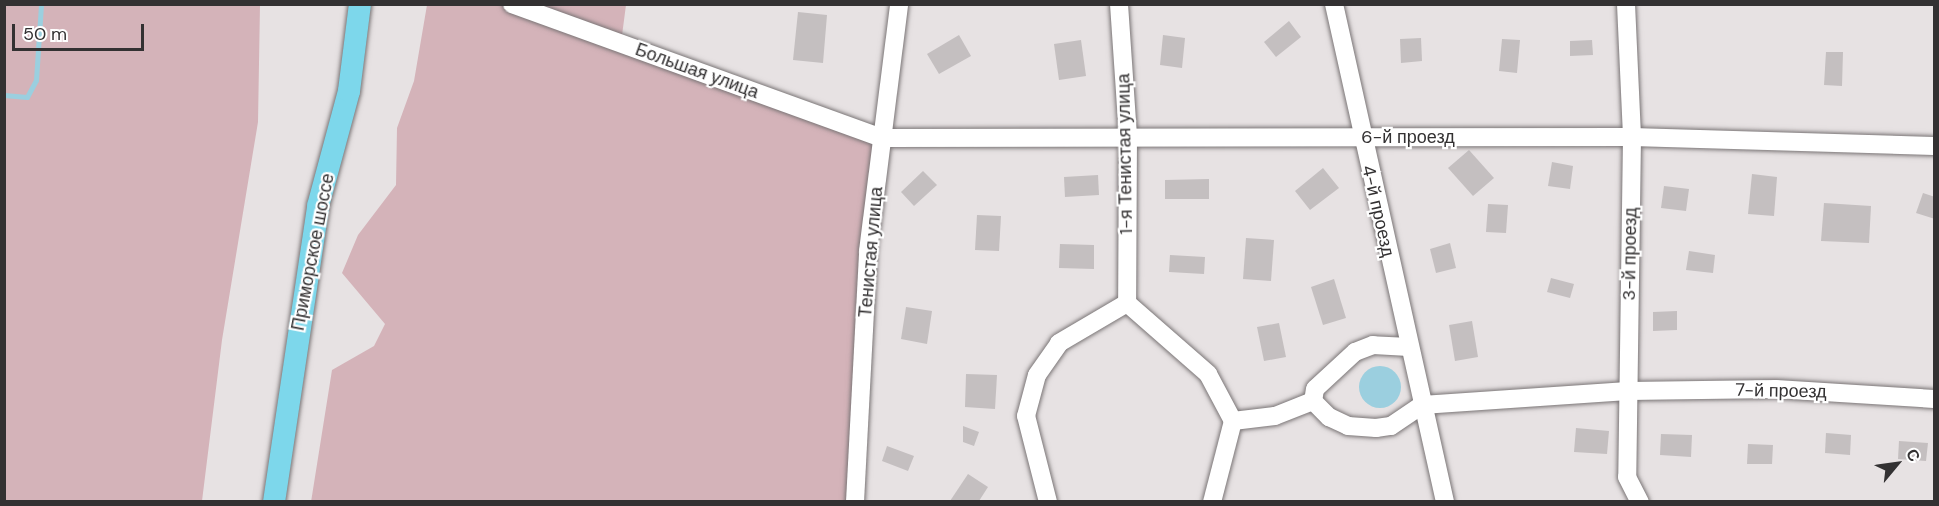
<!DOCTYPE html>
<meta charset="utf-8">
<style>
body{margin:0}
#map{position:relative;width:1939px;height:506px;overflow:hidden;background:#e7e2e3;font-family:"DM Sans",sans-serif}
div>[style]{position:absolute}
.green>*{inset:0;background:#d4b3b9}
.water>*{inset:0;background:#9bcfdf}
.round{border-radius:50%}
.stream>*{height:5px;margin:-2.5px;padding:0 2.5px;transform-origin:2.5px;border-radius:2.5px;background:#9bcfdf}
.building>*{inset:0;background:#c4bfc0}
.roads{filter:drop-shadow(0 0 2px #7a7576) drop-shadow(0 0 2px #7a7576)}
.minor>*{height:18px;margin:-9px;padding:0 9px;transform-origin:9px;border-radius:9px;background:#fff}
.major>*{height:22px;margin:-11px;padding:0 11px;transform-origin:11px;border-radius:11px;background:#7dd7eb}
span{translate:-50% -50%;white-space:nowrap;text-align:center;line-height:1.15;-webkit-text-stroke:4.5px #fff;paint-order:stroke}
.street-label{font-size:18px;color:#333132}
.frame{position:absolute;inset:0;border:6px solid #333132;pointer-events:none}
.north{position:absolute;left:1867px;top:434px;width:60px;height:60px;-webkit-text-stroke:4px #fff;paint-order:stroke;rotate:61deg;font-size:16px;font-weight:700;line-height:24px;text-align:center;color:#333132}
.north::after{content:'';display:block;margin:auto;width:21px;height:27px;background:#333132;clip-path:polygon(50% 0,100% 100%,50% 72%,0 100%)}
.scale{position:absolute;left:12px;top:24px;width:132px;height:27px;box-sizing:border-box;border:3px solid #333132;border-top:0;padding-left:8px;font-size:18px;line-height:21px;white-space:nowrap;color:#333132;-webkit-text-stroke:4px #fff;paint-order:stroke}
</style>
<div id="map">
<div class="green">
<div style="clip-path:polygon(4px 5px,260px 5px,258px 122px,222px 340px,202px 501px,5px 501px)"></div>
<div style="clip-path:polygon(427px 5px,626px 5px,621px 43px,868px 133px,880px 153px,854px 501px,311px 502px,332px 370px,374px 346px,385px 324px,342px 273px,358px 235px,396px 185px,397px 128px,414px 81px)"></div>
</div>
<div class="water">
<div class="round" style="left:1359px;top:366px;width:42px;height:42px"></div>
</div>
<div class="stream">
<div style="left:4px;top:95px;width:23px;rotate:5deg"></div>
<div style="left:27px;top:97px;width:19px;rotate:-62deg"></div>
<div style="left:36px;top:80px;width:76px;rotate:-86.2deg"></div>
</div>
<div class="building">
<div style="clip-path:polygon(798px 12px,827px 15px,823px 63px,793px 60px)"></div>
<div style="clip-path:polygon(1289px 21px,1301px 37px,1276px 57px,1264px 42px)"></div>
<div style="clip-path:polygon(959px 35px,971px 56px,939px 74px,927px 54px)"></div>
<div style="clip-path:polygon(1163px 35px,1185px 38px,1182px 68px,1160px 65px)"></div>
<div style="clip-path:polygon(1421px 38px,1422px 61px,1401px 63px,1400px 39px)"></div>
<div style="clip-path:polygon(1502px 39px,1520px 40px,1517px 73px,1499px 71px)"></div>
<div style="clip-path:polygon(1081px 40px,1086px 76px,1059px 80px,1054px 44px)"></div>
<div style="clip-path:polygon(1592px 40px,1593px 55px,1570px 56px,1570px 41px)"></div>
<div style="clip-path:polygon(1826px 52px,1843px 52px,1842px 86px,1824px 85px)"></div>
<div style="clip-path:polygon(1469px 150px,1494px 178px,1473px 196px,1448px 168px)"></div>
<div style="clip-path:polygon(1552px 162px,1573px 166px,1570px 189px,1548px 186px)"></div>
<div style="clip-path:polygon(1323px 168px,1339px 188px,1310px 210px,1295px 191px)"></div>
<div style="clip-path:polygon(923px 171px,937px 185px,914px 206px,901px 192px)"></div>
<div style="clip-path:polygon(1752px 174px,1777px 177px,1774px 216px,1748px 214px)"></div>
<div style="clip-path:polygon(1098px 175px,1099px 195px,1065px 197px,1064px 177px)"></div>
<div style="clip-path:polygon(1209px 179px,1209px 199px,1165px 199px,1165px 180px)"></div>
<div style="clip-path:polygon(1664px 186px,1689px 189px,1686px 211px,1661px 208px)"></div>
<div style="clip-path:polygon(1923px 193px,1935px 197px,1935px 219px,1916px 213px)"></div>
<div style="clip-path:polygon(1824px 203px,1871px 206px,1869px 243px,1821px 241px)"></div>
<div style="clip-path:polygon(1488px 204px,1508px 205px,1506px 233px,1486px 232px)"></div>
<div style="clip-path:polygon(977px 215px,1001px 216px,999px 251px,975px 250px)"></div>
<div style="clip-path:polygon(1246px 238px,1274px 240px,1271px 281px,1243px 279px)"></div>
<div style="clip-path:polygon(1450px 243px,1456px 268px,1436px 273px,1430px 249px)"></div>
<div style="clip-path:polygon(1060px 244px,1094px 245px,1094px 269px,1059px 268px)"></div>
<div style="clip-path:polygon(1689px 251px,1715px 255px,1713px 273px,1686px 270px)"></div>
<div style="clip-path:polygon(1170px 255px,1205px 257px,1204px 274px,1169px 272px)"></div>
<div style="clip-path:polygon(1551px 278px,1574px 284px,1570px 298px,1547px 292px)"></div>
<div style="clip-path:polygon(1334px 279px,1346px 318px,1323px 325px,1311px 287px)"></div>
<div style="clip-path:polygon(906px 307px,932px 311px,927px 344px,901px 339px)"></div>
<div style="clip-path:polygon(1677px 311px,1677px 330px,1653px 331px,1653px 312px)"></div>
<div style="clip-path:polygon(1472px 321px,1478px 357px,1455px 361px,1449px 325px)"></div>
<div style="clip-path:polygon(1279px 323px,1286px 357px,1264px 361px,1257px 327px)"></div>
<div style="clip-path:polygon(966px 374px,997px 375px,995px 409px,965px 407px)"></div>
<div style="clip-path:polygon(963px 426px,979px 432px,974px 446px,963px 442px)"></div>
<div style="clip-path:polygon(1576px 428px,1609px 431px,1607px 454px,1574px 452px)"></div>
<div style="clip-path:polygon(1826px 433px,1851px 435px,1850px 455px,1825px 453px)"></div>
<div style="clip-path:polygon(1661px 434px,1692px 435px,1691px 457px,1660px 455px)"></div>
<div style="clip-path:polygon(1899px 441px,1928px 443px,1926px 461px,1898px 459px)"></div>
<div style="clip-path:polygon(1748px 444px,1773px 445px,1772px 464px,1747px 464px)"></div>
<div style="clip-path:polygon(887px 446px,914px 456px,908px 471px,882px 461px)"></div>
<div style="clip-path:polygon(968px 474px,988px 487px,979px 501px,950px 501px)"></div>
</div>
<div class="roads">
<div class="minor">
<div style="left:512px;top:4px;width:394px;rotate:19.9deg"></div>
<div style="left:882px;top:138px;width:750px;rotate:-0.08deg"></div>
<div style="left:1632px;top:137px;width:302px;rotate:1.7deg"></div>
<div style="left:1119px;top:4px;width:131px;rotate:86.1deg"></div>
<div style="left:1128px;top:135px;width:168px;rotate:90.3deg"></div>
<div style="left:1334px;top:4px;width:510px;rotate:77.43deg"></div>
<div style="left:1626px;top:4px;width:133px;rotate:87.4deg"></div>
<div style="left:1632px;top:137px;width:340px;rotate:90.8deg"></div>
<div style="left:1627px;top:477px;width:28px;rotate:63deg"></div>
<div style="left:1409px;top:347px;width:36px;rotate:-177deg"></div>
<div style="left:1373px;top:345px;width:19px;rotate:159deg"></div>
<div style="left:1355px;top:352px;width:54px;rotate:137.2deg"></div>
<div style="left:1315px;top:389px;width:12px;rotate:99deg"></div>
<div style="left:1313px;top:401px;width:23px;rotate:45deg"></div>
<div style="left:1329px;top:417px;width:21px;rotate:25deg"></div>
<div style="left:1348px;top:426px;width:28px;rotate:4deg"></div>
<div style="left:1376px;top:428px;width:15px;rotate:-8deg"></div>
<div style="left:1391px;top:426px;width:37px;rotate:-34deg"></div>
<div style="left:1422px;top:405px;width:206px;rotate:-3.9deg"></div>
<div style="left:1628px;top:391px;width:148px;rotate:-0.8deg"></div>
<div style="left:1776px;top:389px;width:158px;rotate:3.6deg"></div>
<div style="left:1233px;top:421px;width:42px;rotate:-6.8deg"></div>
<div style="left:1275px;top:416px;width:41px;rotate:-21.5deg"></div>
<div style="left:855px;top:502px;width:251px;rotate:-87deg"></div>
<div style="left:868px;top:251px;width:249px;rotate:-82.8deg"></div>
<div style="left:1048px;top:502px;width:89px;rotate:-104.3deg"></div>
<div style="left:1026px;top:416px;width:42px;rotate:-75deg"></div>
<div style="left:1037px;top:375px;width:39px;rotate:-55deg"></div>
<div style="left:1059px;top:343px;width:79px;rotate:-30.5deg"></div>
<div style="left:1127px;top:303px;width:108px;rotate:41.2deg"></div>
<div style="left:1208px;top:374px;width:53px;rotate:62deg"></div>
<div style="left:1233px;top:421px;width:84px;rotate:104.5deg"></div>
</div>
<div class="major">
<div style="left:274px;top:502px;width:299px;rotate:-81.5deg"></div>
<div style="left:318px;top:206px;width:119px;rotate:-74.9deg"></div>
<div style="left:349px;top:91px;width:88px;rotate:-82.8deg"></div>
</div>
</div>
<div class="street-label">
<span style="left:697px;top:71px;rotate:20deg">Большая улица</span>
<span style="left:1408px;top:137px">6-й проезд</span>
<span style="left:1125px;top:154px;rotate:-91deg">1-я Тенистая улица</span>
<span style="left:1378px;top:211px;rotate:77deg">4-й проезд</span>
<span style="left:313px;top:252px;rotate:-79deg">Приморское шоссе</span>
<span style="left:871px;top:252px;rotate:-85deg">Тенистая улица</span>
<span style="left:1630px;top:254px;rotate:-89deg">3-й проезд</span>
<span style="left:1781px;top:391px;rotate:1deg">7-й проезд</span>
</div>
<div class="frame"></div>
<div class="north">С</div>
<div class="scale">50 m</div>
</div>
